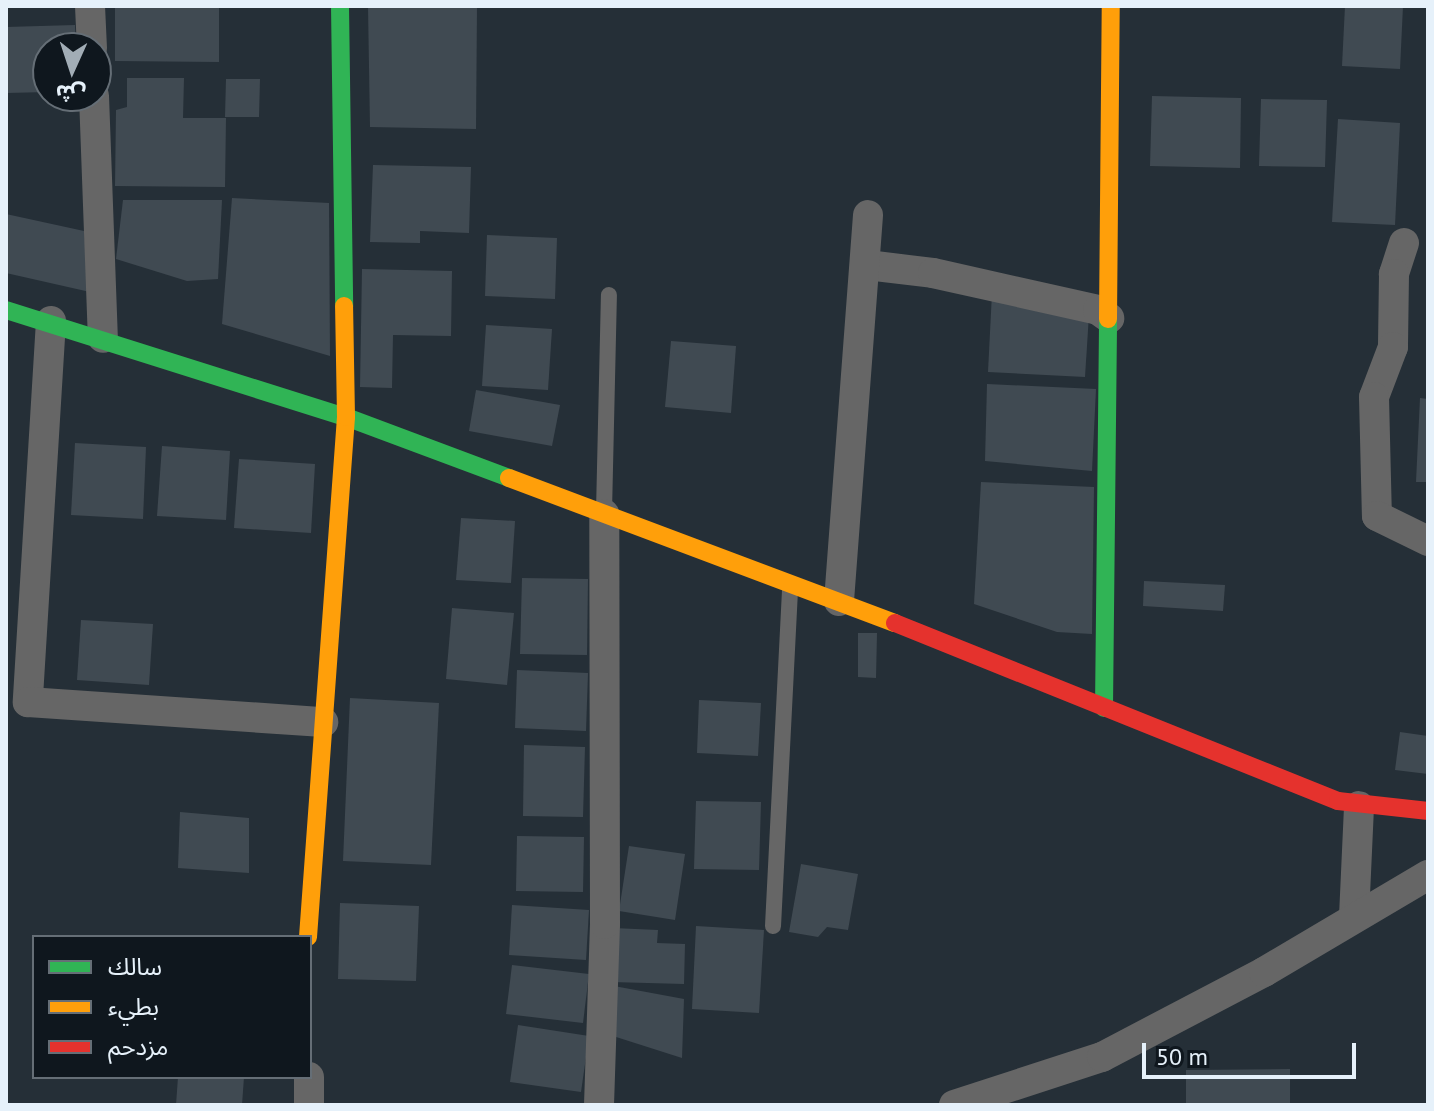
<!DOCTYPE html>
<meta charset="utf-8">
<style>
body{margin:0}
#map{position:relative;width:1434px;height:1111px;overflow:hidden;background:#252f37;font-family:"PT Sans","Noto Sans Arabic",sans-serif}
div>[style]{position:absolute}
.building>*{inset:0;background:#404a52}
.lane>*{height:16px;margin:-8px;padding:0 8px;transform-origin:8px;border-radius:8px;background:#666}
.street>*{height:30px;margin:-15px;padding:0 15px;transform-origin:15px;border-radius:15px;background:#666}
.fast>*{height:18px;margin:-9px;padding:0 9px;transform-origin:9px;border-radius:9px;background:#30b455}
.slow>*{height:18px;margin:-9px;padding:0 9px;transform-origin:9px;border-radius:9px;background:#ff9f0a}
.jam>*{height:18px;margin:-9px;padding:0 9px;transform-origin:9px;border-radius:9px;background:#e5322d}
span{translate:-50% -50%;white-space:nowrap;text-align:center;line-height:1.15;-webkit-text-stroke:6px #0f171e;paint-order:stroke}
.frame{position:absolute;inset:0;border:8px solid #e6f1fa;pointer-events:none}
.legend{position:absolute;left:32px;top:935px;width:280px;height:144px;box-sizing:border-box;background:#0f171e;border:2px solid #656e76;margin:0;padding:10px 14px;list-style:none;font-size:24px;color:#e6f1fa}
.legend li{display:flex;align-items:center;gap:16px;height:40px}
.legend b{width:40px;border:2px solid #656e76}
.north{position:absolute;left:32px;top:32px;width:80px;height:80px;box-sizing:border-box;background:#0f171e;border:2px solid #656e76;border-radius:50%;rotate:183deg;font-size:22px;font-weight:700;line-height:32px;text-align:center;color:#e6f1fa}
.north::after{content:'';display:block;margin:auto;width:28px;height:36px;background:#a2adb6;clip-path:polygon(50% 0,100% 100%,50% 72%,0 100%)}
.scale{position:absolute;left:1142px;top:1043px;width:214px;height:36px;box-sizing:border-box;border:4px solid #e6f1fa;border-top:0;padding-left:10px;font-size:24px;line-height:28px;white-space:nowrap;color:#e6f1fa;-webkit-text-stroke:6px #0f171e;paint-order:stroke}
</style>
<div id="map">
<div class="building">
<div style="clip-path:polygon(115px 6px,219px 6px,219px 62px,115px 61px)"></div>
<div style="clip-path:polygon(368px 6px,477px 6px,476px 129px,370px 127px)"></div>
<div style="clip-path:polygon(1345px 6px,1403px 6px,1400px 69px,1342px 66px)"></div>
<div style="clip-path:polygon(75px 25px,76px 48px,48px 48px,48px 92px,6px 93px,6px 27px)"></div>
<div style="clip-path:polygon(127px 78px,184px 78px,183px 118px,226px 118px,225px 187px,115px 186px,116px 110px,127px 107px)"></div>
<div style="clip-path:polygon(226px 79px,260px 79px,259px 117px,225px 117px)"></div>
<div style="clip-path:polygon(1152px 96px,1241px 98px,1240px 168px,1150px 166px)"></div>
<div style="clip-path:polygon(1261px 99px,1327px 100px,1325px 167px,1259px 166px)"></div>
<div style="clip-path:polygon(1338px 119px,1400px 123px,1395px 225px,1332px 222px)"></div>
<div style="clip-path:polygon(373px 165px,471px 167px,469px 233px,420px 231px,420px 243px,370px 242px)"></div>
<div style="clip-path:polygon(232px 198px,329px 203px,330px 356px,222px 324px)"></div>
<div style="clip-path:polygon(123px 200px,222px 200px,218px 279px,187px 281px,116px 259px)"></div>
<div style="clip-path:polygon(6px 214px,84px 231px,90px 292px,6px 273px)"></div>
<div style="clip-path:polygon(487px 235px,557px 238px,555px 299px,485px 296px)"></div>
<div style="clip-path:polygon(362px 269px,452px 271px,451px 336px,393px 335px,392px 388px,360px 387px)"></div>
<div style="clip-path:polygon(992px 293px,1090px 299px,1085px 377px,988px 372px)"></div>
<div style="clip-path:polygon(486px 325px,552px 329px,548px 390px,482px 386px)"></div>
<div style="clip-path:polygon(671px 341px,736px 346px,731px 413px,665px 407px)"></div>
<div style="clip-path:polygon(987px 384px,1096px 389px,1092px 471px,985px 461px)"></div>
<div style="clip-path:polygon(476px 390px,560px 405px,552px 446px,469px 431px)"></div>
<div style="clip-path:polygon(1420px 398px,1428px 399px,1428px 482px,1416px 482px)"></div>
<div style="clip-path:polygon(75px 443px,146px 447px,143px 519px,71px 515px)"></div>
<div style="clip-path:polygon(162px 446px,230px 451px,226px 520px,157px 516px)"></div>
<div style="clip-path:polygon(239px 459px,315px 464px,311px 533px,234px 528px)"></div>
<div style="clip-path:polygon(981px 482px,1094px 487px,1092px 634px,1057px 632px,974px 604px)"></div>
<div style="clip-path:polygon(461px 518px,515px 521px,511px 583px,456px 580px)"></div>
<div style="clip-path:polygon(522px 578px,588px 579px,587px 655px,520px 654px)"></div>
<div style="clip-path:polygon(1144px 581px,1225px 585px,1223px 611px,1143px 606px)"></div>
<div style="clip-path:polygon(452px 608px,514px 613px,507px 685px,446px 679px)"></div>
<div style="clip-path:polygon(81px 620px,153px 624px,149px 685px,77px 680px)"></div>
<div style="clip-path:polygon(858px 633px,877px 633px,876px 678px,858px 677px)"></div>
<div style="clip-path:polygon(517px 670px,588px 673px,586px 731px,515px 728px)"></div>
<div style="clip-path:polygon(350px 698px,439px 703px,431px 865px,343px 861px)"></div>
<div style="clip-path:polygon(699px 700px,761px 703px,758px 756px,697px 753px)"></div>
<div style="clip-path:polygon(1400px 732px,1428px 736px,1428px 774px,1395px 770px)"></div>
<div style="clip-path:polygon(524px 745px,585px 747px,583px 817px,523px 816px)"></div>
<div style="clip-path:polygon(696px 801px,761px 802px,759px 870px,694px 869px)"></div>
<div style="clip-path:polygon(180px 812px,249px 818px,249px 873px,178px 868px)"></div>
<div style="clip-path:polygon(517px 836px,584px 837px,583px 892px,516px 891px)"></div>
<div style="clip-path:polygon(629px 846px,685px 854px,675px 920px,619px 911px)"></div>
<div style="clip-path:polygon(801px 864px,858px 874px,848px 930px,827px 927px,818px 937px,789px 932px)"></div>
<div style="clip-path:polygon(340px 903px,419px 906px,416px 981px,338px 979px)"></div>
<div style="clip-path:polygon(512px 905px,589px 910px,586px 960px,509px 955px)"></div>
<div style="clip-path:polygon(696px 926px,764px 930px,759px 1013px,692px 1009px)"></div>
<div style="clip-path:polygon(613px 928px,658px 930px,657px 943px,685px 944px,684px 984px,611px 982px)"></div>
<div style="clip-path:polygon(512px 965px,589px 974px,583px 1023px,506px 1014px)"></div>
<div style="clip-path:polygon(614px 986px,684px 999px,682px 1058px,613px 1036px)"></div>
<div style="clip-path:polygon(518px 1025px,589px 1036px,581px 1092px,510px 1082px)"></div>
<div style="clip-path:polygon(1290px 1069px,1290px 1105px,1186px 1105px,1186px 1070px)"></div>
<div style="clip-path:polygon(178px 1077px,244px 1077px,242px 1105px,176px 1105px)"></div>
</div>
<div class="lane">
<div style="left:604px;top:512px;width:217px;rotate:-88.7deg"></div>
<div style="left:773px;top:926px;width:341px;rotate:-87.1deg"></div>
</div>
<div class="street">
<div style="left:90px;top:6px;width:42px;rotate:87.3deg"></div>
<div style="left:94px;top:96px;width:242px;rotate:87.9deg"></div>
<div style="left:1404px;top:243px;width:33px;rotate:108deg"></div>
<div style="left:1394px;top:274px;width:73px;rotate:90.8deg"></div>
<div style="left:1393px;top:347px;width:53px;rotate:110.8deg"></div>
<div style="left:1374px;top:397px;width:119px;rotate:88.6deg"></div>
<div style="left:1377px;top:516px;width:57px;rotate:26.1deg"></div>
<div style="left:867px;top:265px;width:66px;rotate:6.9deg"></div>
<div style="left:933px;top:273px;width:169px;rotate:12.6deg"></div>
<div style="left:1098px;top:310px;width:14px;rotate:36deg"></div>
<div style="left:51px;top:321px;width:382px;rotate:93.5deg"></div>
<div style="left:28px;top:702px;width:296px;rotate:3.9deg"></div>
<div style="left:839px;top:601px;width:387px;rotate:-85.7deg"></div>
<div style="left:1354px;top:917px;width:111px;rotate:-87.4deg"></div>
<div style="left:309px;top:1077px;width:28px;rotate:90deg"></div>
<div style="left:599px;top:1105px;width:181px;rotate:-88.1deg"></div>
<div style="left:605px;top:924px;width:410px;rotate:-90.1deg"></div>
<div style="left:954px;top:1105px;width:156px;rotate:-18deg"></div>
<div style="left:1102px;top:1057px;width:183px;rotate:-27.7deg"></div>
<div style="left:1264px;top:972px;width:191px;rotate:-30.6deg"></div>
</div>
<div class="fast">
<div style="left:340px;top:6px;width:300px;rotate:89.2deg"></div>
<div style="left:6px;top:310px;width:356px;rotate:17.5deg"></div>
<div style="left:346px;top:417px;width:174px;rotate:20.5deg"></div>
<div style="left:1104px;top:708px;width:389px;rotate:-89.4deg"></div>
</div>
<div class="slow">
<div style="left:1108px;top:319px;width:313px;rotate:-89.5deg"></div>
<div style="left:509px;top:478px;width:412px;rotate:20.6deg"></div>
<div style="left:308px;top:937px;width:521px;rotate:-85.82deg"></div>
<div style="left:346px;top:417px;width:111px;rotate:-91deg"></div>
</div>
<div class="jam">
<div style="left:895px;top:623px;width:477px;rotate:21.9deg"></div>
<div style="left:1338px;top:801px;width:91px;rotate:6.3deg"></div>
</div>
<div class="frame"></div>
<ul class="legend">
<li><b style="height:10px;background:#30b455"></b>سالك</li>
<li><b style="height:10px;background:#ff9f0a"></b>بطيء</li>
<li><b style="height:10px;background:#e5322d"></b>مزدحم</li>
</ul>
<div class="north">ش</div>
<div class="scale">50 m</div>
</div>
